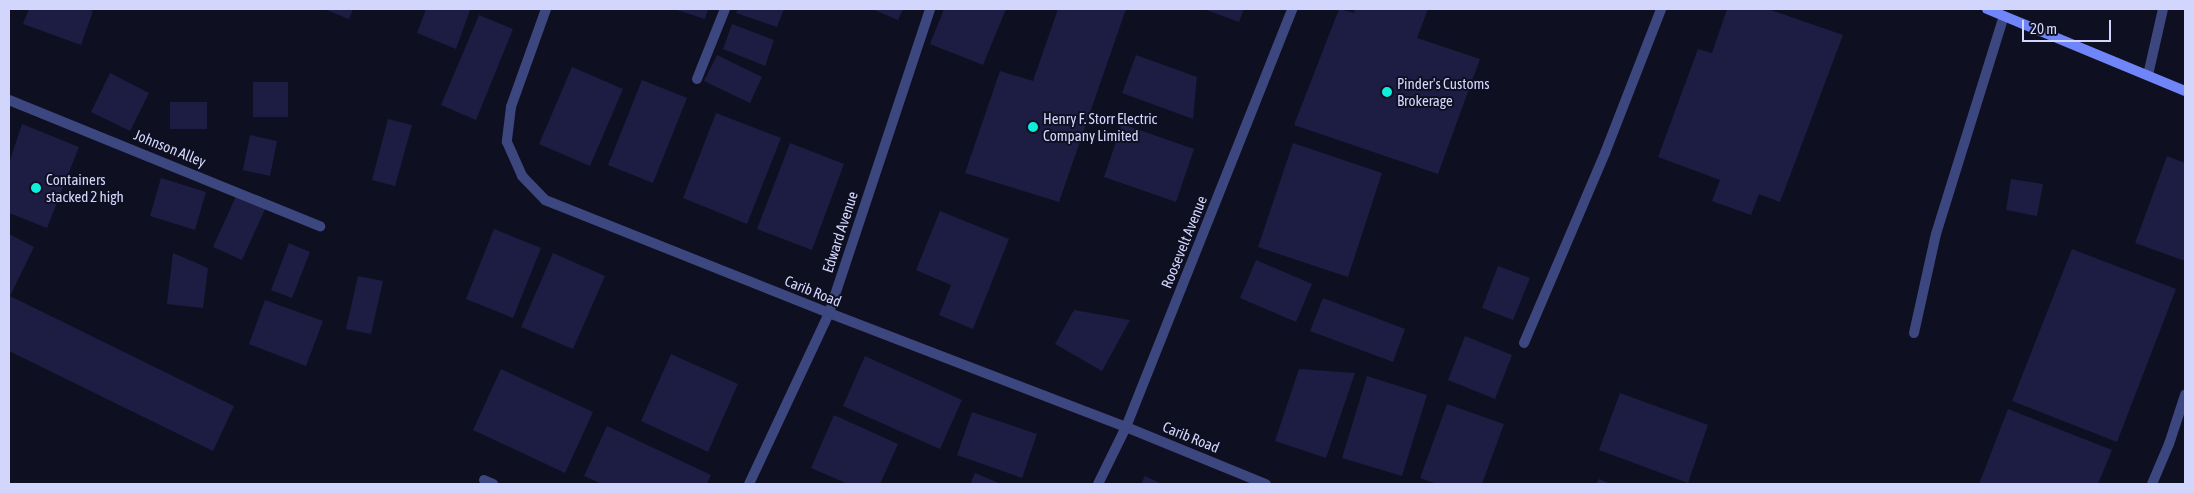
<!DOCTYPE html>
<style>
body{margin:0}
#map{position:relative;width:2194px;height:493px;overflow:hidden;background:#0f0f22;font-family:"Asap Condensed",sans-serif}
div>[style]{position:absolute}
.building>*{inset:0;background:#1d1c42}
.lane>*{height:10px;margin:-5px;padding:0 5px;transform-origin:5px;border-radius:5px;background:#3d477f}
.street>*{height:10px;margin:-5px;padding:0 5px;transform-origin:5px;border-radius:5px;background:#3d477f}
.secondary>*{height:10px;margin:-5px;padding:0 5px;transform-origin:5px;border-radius:5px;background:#7085f7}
.dots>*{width:14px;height:14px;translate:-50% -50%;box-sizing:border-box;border:2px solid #0f0f22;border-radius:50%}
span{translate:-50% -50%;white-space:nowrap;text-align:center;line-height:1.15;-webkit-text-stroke:4px #0f0f22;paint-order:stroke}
.poi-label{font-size:15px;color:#d3d6fc}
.left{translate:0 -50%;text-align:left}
.street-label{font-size:15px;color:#d3d6fc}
.frame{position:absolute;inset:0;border:10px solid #d3d6fc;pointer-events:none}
.scale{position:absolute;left:2022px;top:20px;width:89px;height:22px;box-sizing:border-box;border:2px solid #d3d6fc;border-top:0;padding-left:6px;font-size:15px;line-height:18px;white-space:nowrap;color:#d3d6fc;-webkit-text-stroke:4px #0f0f22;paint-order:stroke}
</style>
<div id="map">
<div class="building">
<div style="clip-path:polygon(29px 9px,86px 9px,93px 11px,81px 45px,23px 24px)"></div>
<div style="clip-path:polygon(324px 9px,353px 9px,349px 19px)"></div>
<div style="clip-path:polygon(426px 9px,470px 10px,456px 49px,417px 33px)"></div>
<div style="clip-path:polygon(678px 9px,708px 9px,705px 19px,677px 10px)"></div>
<div style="clip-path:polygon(738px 9px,784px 9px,777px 27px,736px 13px)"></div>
<div style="clip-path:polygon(872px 9px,903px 9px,898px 20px)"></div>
<div style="clip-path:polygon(944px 9px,1006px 9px,983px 65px,930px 44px)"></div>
<div style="clip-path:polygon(1058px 9px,1126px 9px,1059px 202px,965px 173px,1000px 71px,1033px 81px)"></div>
<div style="clip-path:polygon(1204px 9px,1244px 9px,1239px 22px)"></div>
<div style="clip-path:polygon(1339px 9px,1354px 13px,1355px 9px,1428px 9px,1417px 38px,1480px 59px,1438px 174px,1294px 125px)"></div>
<div style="clip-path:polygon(1727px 9px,1768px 9px,1843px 35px,1780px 202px,1759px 194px,1751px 215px,1712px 201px,1720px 180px,1658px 157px,1698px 49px,1712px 53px)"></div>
<div style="clip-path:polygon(479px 15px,513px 29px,476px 120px,441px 105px)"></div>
<div style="clip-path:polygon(732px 24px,774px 40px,765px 66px,723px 49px)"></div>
<div style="clip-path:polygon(717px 55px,762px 77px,750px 103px,704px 81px)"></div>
<div style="clip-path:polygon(1136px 55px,1197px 77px,1193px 119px,1122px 93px)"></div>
<div style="clip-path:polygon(572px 67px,623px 89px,590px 166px,539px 144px)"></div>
<div style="clip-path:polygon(110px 73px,149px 93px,130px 131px,91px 112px)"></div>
<div style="clip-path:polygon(642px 80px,687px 98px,653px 183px,608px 165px)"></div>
<div style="clip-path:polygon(253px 82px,288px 82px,288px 117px,253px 117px)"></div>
<div style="clip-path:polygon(170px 102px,207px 102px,207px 129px,170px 129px)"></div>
<div style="clip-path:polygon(716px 113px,781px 138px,747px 224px,683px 198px)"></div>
<div style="clip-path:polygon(388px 119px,412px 125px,395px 186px,372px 180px)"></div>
<div style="clip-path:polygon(22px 124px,79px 147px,47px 228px,9px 213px,9px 163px)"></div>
<div style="clip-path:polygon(1122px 124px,1194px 149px,1176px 202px,1104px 177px)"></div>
<div style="clip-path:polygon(250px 135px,277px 141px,270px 176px,243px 170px)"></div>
<div style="clip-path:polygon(790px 143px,844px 164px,812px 250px,757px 229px)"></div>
<div style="clip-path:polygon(1293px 143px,1382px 173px,1348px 277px,1258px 247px)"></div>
<div style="clip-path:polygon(2167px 156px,2185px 163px,2185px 261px,2135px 243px)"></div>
<div style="clip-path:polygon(161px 178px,206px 192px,195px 230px,150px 216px)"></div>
<div style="clip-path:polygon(2011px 179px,2043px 184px,2037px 216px,2006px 210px)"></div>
<div style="clip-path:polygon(237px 194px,266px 207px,242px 260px,213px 247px)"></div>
<div style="clip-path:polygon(940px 211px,1009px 239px,973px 329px,939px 315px,951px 285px,916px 270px)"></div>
<div style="clip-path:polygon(494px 229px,541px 248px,513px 318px,466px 299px)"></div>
<div style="clip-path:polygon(9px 234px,34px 247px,10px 296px,234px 406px,213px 451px,9px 351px)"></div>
<div style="clip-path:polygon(289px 243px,310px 252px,292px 298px,271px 290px)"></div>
<div style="clip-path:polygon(2072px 249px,2176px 289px,2117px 442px,2012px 401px)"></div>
<div style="clip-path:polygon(173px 253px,208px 268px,203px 308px,167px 304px)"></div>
<div style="clip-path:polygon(553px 253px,605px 276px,573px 349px,521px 327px)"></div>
<div style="clip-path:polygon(1256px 260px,1312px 284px,1296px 322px,1240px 298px)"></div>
<div style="clip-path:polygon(1498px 266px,1530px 278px,1513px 320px,1482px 308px)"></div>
<div style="clip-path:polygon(358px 276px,383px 281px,371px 334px,346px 329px)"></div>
<div style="clip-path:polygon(1323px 298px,1405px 329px,1393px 362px,1310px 331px)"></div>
<div style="clip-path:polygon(265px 300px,323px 321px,306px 366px,249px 344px)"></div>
<div style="clip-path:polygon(1074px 310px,1130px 320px,1102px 371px,1055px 344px)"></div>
<div style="clip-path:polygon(1465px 336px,1512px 355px,1495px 399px,1448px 380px)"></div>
<div style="clip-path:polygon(671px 354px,738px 384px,708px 452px,641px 421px)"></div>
<div style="clip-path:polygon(865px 356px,962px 400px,940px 449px,843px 406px)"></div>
<div style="clip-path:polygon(501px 369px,593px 412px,565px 473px,473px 430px)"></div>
<div style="clip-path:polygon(1299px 369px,1355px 373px,1326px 458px,1275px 441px)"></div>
<div style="clip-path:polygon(1367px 376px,1427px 395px,1402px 476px,1342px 458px)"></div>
<div style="clip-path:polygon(1620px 393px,1708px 425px,1688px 483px,1599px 450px)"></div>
<div style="clip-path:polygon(1447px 404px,1504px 424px,1482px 484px,1437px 484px,1420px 478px)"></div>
<div style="clip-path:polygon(2008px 409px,2112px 450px,2098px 484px,1979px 484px)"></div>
<div style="clip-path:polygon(972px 412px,1037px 434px,1022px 478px,957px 455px)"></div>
<div style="clip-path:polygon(834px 415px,898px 444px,880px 484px,848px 484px,811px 468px)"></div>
<div style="clip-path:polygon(607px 426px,711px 475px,707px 484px,602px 484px,584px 476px)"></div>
<div style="clip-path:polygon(975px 473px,1001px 484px,970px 484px)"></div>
<div style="clip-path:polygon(1145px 476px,1162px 484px,1141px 484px)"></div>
<div style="clip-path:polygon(1599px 479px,1611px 484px,1596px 484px)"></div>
</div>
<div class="lane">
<div style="left:1914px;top:333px;width:101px;rotate:-77.5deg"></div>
<div style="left:1936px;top:234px;width:228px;rotate:-72.7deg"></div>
<div style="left:1524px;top:343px;width:207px;rotate:-66.9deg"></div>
<div style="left:1605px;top:153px;width:155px;rotate:-68.7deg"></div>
</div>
<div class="street">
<div style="left:546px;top:9px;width:104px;rotate:109.7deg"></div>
<div style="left:511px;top:107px;width:35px;rotate:97deg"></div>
<div style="left:507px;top:142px;width:37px;rotate:66deg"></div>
<div style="left:522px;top:176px;width:33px;rotate:46deg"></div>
<div style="left:545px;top:200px;width:306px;rotate:21.7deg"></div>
<div style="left:829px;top:313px;width:318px;rotate:21deg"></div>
<div style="left:1126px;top:427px;width:151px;rotate:22.2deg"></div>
<div style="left:2148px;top:75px;width:68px;rotate:-77.2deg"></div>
<div style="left:697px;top:79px;width:75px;rotate:-68.2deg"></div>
<div style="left:9px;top:100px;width:336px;rotate:22.1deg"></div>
<div style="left:484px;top:480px;width:10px;rotate:24deg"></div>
<div style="left:749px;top:484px;width:189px;rotate:-64.9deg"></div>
<div style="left:829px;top:313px;width:320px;rotate:-71.6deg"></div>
<div style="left:1098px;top:484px;width:64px;rotate:-63.8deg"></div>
<div style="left:1126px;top:427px;width:450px;rotate:-68.3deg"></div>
<div style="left:2152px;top:484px;width:43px;rotate:-67deg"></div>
<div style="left:2169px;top:444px;width:52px;rotate:-71.9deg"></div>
</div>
<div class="secondary">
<div style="left:1987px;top:9px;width:214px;rotate:22.5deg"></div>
</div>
<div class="dots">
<div style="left:1387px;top:92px;background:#0eeedb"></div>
<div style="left:1033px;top:127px;background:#0eeedb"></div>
<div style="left:36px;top:188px;background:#0eeedb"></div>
</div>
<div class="poi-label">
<span class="left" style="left:1397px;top:92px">Pinder's Customs<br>Brokerage</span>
<span class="left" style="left:1043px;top:127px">Henry F. Storr Electric<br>Company Limited</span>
<span class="left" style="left:46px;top:188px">Containers<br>stacked 2 high</span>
</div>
<div class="street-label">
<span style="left:170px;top:148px;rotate:22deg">Johnson Alley</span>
<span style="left:840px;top:232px;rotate:-72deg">Edward Avenue</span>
<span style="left:1184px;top:242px;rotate:-68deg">Roosevelt Avenue</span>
<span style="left:813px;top:291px;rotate:22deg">Carib Road</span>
<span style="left:1191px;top:437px;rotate:22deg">Carib Road</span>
</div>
<div class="frame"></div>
<div class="scale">20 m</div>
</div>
